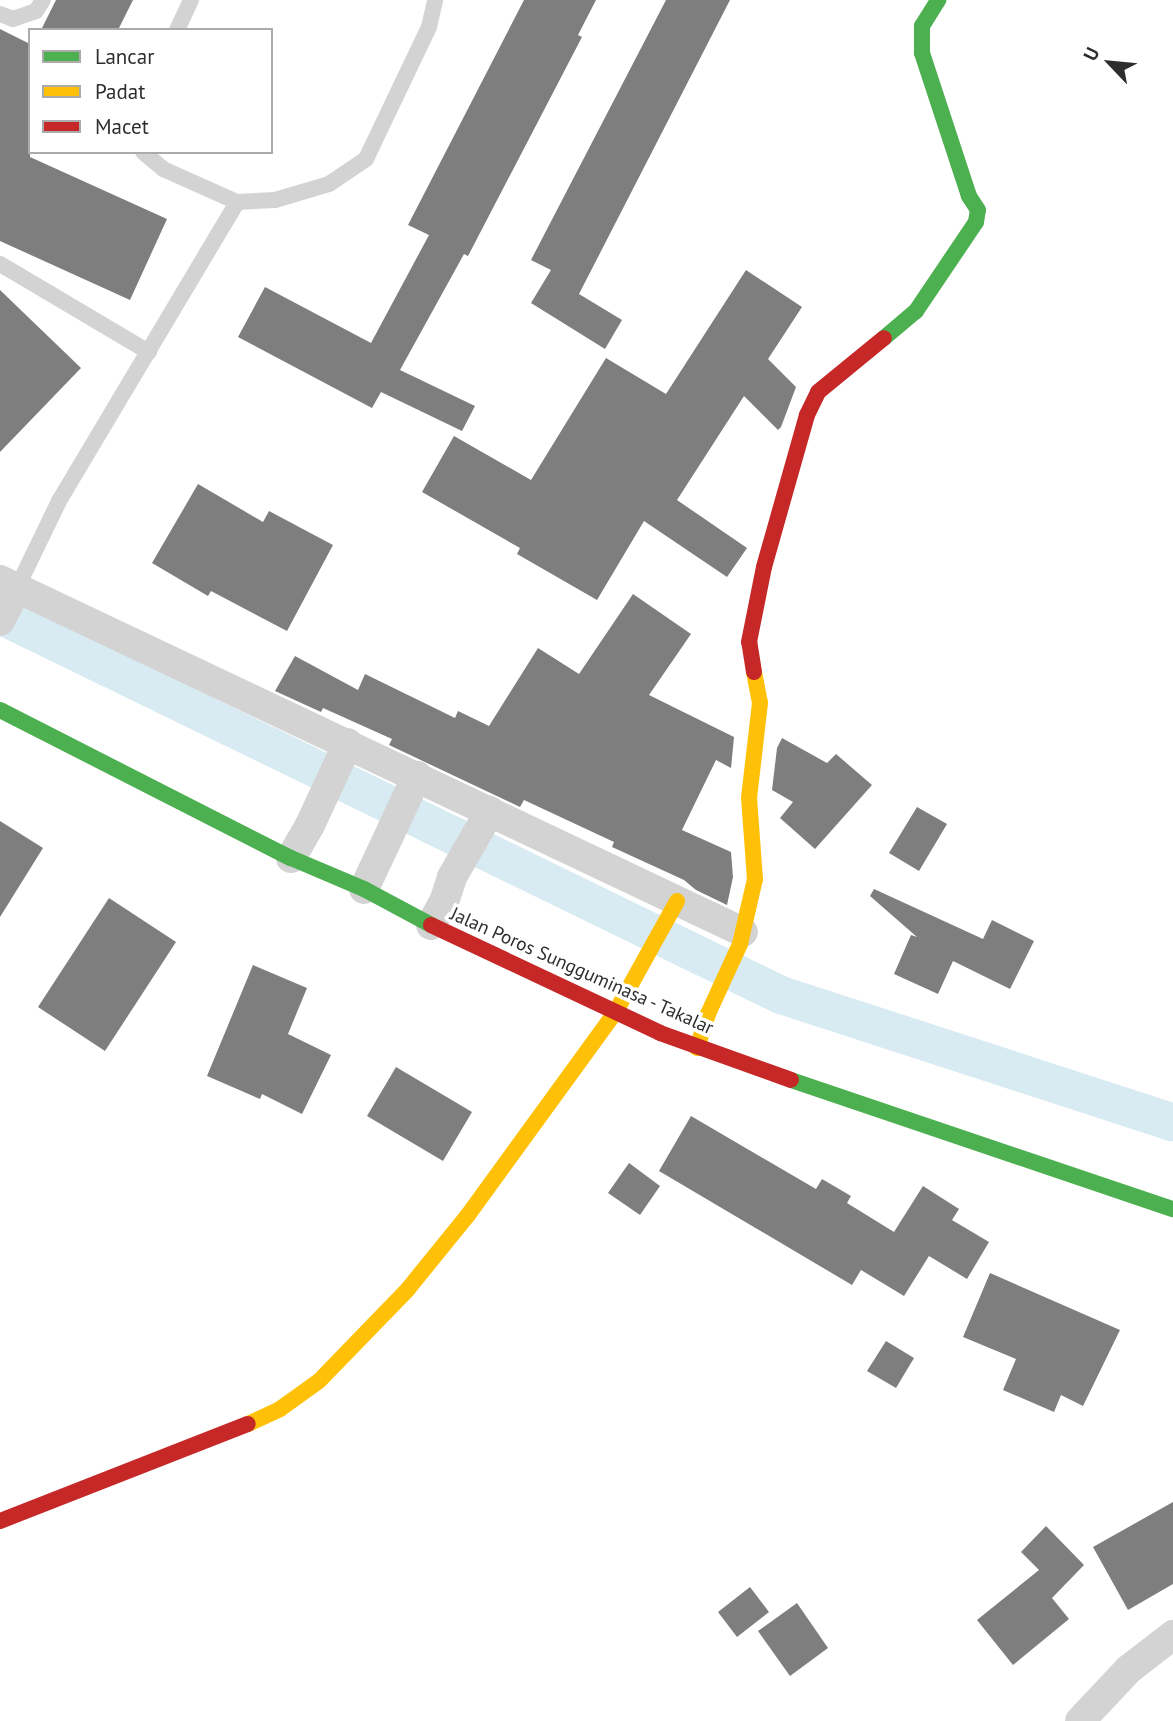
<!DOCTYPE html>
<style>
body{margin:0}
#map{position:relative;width:1173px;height:1721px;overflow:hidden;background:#fff;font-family:"PT Sans",sans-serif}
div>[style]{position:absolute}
.canal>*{height:38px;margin:-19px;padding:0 19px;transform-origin:19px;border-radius:19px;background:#d8ebf2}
.building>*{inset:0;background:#7e7e7e}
.lane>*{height:16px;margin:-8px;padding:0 8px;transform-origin:8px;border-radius:8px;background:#d3d3d3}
.street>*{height:30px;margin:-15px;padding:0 15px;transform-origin:15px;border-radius:15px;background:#d3d3d3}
.fast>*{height:16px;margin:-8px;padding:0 8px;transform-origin:8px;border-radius:8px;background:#4caf50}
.slow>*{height:16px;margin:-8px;padding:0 8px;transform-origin:8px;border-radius:8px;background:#ffc107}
.jam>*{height:16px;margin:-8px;padding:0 8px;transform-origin:8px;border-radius:8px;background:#c62828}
span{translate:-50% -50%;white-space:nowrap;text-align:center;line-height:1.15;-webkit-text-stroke:7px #fff;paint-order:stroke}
.street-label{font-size:19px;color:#2e2e2e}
.legend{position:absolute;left:28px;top:28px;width:245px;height:126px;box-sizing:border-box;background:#fff;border:2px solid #ababab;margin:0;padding:9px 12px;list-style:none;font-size:21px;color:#2e2e2e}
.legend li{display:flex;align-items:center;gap:14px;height:35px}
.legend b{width:35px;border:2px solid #ababab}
.north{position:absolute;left:1075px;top:28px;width:70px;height:70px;-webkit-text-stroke:5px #fff;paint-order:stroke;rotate:296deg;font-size:19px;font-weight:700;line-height:28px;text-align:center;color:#2e2e2e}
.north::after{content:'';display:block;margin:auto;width:24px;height:32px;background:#2e2e2e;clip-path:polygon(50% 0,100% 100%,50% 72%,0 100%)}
</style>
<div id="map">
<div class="canal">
<div style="left:0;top:615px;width:869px;rotate:25.95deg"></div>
<div style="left:781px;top:995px;width:412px;rotate:18deg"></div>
</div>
<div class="building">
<div style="clip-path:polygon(56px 0,133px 0,118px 30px,41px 30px)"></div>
<div style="clip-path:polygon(524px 0,596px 0,578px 35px,582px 37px,468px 256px,464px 254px,400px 370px,475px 406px,462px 431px,381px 392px,372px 408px,238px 337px,265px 287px,371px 343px,429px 235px,408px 225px)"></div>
<div style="clip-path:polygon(666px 0,730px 0,579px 294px,622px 320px,605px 349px,531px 303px,551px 270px,531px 260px)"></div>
<div style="clip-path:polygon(0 29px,30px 44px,30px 157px,167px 219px,130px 300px,0 241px)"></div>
<div style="clip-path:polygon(746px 270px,802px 307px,768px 359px,796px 387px,781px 427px,778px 430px,744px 396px,677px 500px,747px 548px,727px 577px,644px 521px,597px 600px,517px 554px,520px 548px,422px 492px,454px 436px,531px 480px,606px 358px,666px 394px)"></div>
<div style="clip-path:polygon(0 290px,81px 368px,0 452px)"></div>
<div style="clip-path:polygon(198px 484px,263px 522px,269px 511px,333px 545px,287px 631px,211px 591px,208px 596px,152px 563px)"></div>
<div style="clip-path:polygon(633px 594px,691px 634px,649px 695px,734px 737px,731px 768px,716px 760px,682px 830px,731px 852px,733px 877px,727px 905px,696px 890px,684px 880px,612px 847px,614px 842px,524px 800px,520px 807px,389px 745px,392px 739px,323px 708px,321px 712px,275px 691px,295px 656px,358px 690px,365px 674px,455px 718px,458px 711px,489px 726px,538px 648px,579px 674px)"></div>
<div style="clip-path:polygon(782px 738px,827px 763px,836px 754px,872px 785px,815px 849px,780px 818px,793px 802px,772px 790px,777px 748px)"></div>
<div style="clip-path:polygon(917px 807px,947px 824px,919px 871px,889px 853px)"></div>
<div style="clip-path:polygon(0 821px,43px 848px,0 917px)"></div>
<div style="clip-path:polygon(874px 889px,983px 939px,992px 920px,1034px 941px,1010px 989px,953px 961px,938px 994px,894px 974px,911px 935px,917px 937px,870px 896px)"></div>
<div style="clip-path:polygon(109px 898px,176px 942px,105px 1051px,38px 1007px)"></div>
<div style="clip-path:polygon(253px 965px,307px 988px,288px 1034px,331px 1055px,302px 1114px,262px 1094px,260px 1099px,207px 1076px)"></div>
<div style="clip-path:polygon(396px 1067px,472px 1112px,443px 1161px,367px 1116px)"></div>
<div style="clip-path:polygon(691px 1116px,816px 1189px,822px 1179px,851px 1196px,847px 1203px,894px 1232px,923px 1186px,959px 1209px,952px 1220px,989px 1242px,967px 1279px,929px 1256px,904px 1296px,861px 1270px,852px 1285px,659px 1171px)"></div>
<div style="clip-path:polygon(629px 1163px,660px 1186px,640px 1215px,608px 1193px)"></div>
<div style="clip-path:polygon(990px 1273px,1120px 1330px,1083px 1406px,1061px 1395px,1054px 1412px,1003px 1390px,1016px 1359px,963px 1337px)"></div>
<div style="clip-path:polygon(886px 1341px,914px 1358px,896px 1388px,867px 1371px)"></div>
<div style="clip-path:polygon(1173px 1502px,1173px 1584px,1128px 1610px,1093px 1547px)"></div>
<div style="clip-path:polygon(1046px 1526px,1084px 1565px,1052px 1598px,1069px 1619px,1013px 1665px,977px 1620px,1039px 1570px,1021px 1552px)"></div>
<div style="clip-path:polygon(750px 1587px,769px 1612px,737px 1637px,718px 1612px)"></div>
<div style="clip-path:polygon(797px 1603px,828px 1648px,790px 1676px,758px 1631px)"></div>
</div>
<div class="lane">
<div style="left:0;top:14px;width:14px;rotate:21deg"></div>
<div style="left:13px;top:19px;width:24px;rotate:-19deg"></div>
<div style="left:36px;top:11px;width:13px;rotate:-58deg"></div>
<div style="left:177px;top:30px;width:33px;rotate:-65deg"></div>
<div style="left:143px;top:152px;width:26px;rotate:40deg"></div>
<div style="left:163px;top:169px;width:81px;rotate:24deg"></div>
<div style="left:0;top:264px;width:173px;rotate:30.6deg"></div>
<div style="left:17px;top:588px;width:97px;rotate:-64.2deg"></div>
<div style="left:59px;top:501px;width:348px;rotate:-59.2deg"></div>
<div style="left:237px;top:202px;width:38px;rotate:-3deg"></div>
<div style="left:275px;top:200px;width:56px;rotate:-16.5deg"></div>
<div style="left:329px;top:184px;width:45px;rotate:-34deg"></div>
<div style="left:366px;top:159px;width:146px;rotate:-64.5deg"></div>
<div style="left:429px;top:27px;width:28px;rotate:-77deg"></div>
</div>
<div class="street">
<div style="left:0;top:580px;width:822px;rotate:25.35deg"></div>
<div style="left:0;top:621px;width:37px;rotate:-63deg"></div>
<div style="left:291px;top:858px;width:38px;rotate:-60deg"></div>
<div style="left:310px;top:825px;width:90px;rotate:-65.1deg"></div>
<div style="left:364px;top:889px;width:125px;rotate:-64.9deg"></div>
<div style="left:431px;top:925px;width:26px;rotate:-61deg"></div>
<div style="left:444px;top:902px;width:26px;rotate:-72deg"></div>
<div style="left:452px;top:877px;width:76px;rotate:-60.1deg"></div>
<div style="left:1080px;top:1721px;width:71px;rotate:-46.7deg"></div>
<div style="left:1129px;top:1669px;width:56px;rotate:-37.7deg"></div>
</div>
<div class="fast">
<div style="left:884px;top:338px;width:42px;rotate:-40.2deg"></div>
<div style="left:916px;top:311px;width:107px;rotate:-56deg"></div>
<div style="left:976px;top:222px;width:12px;rotate:-81deg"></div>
<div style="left:978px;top:210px;width:17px;rotate:-123deg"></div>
<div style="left:969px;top:196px;width:151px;rotate:-108.2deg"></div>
<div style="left:922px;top:53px;width:27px;rotate:-90deg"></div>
<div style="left:922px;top:26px;width:31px;rotate:-58deg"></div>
<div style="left:0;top:710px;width:326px;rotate:27deg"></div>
<div style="left:291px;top:858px;width:79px;rotate:23deg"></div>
<div style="left:364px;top:889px;width:76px;rotate:28.2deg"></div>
<div style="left:791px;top:1080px;width:403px;rotate:18.7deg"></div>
</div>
<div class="slow">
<div style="left:697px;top:1048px;width:36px;rotate:-72deg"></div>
<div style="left:708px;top:1014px;width:77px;rotate:-65.4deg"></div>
<div style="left:740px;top:944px;width:67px;rotate:-77deg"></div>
<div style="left:755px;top:879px;width:81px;rotate:-94.2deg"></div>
<div style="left:749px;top:798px;width:96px;rotate:-83.4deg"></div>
<div style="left:760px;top:703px;width:32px;rotate:-101deg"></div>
<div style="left:248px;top:1424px;width:35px;rotate:-25deg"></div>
<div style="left:280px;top:1409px;width:48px;rotate:-35.7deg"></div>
<div style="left:319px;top:1381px;width:128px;rotate:-45.9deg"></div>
<div style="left:408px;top:1289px;width:95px;rotate:-51deg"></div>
<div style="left:468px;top:1215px;width:250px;rotate:-54deg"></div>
<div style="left:615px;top:1013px;width:128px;rotate:-61deg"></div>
</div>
<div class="jam">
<div style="left:754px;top:672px;width:30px;rotate:-99deg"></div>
<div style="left:749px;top:642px;width:76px;rotate:-78.7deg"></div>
<div style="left:764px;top:567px;width:158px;rotate:-74.2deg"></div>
<div style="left:807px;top:415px;width:25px;rotate:-64deg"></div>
<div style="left:818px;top:392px;width:85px;rotate:-39.3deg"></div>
<div style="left:431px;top:925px;width:253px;rotate:25.2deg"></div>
<div style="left:660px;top:1033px;width:139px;rotate:19.7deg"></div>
<div style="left:0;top:1521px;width:266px;rotate:-21.4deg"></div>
</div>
<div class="street-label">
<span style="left:582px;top:971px;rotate:24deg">Jalan Poros Sungguminasa - Takalar</span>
</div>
<ul class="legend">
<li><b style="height:9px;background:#4caf50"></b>Lancar</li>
<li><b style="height:9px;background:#ffc107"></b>Padat</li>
<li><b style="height:9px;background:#c62828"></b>Macet</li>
</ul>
<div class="north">U</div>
</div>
